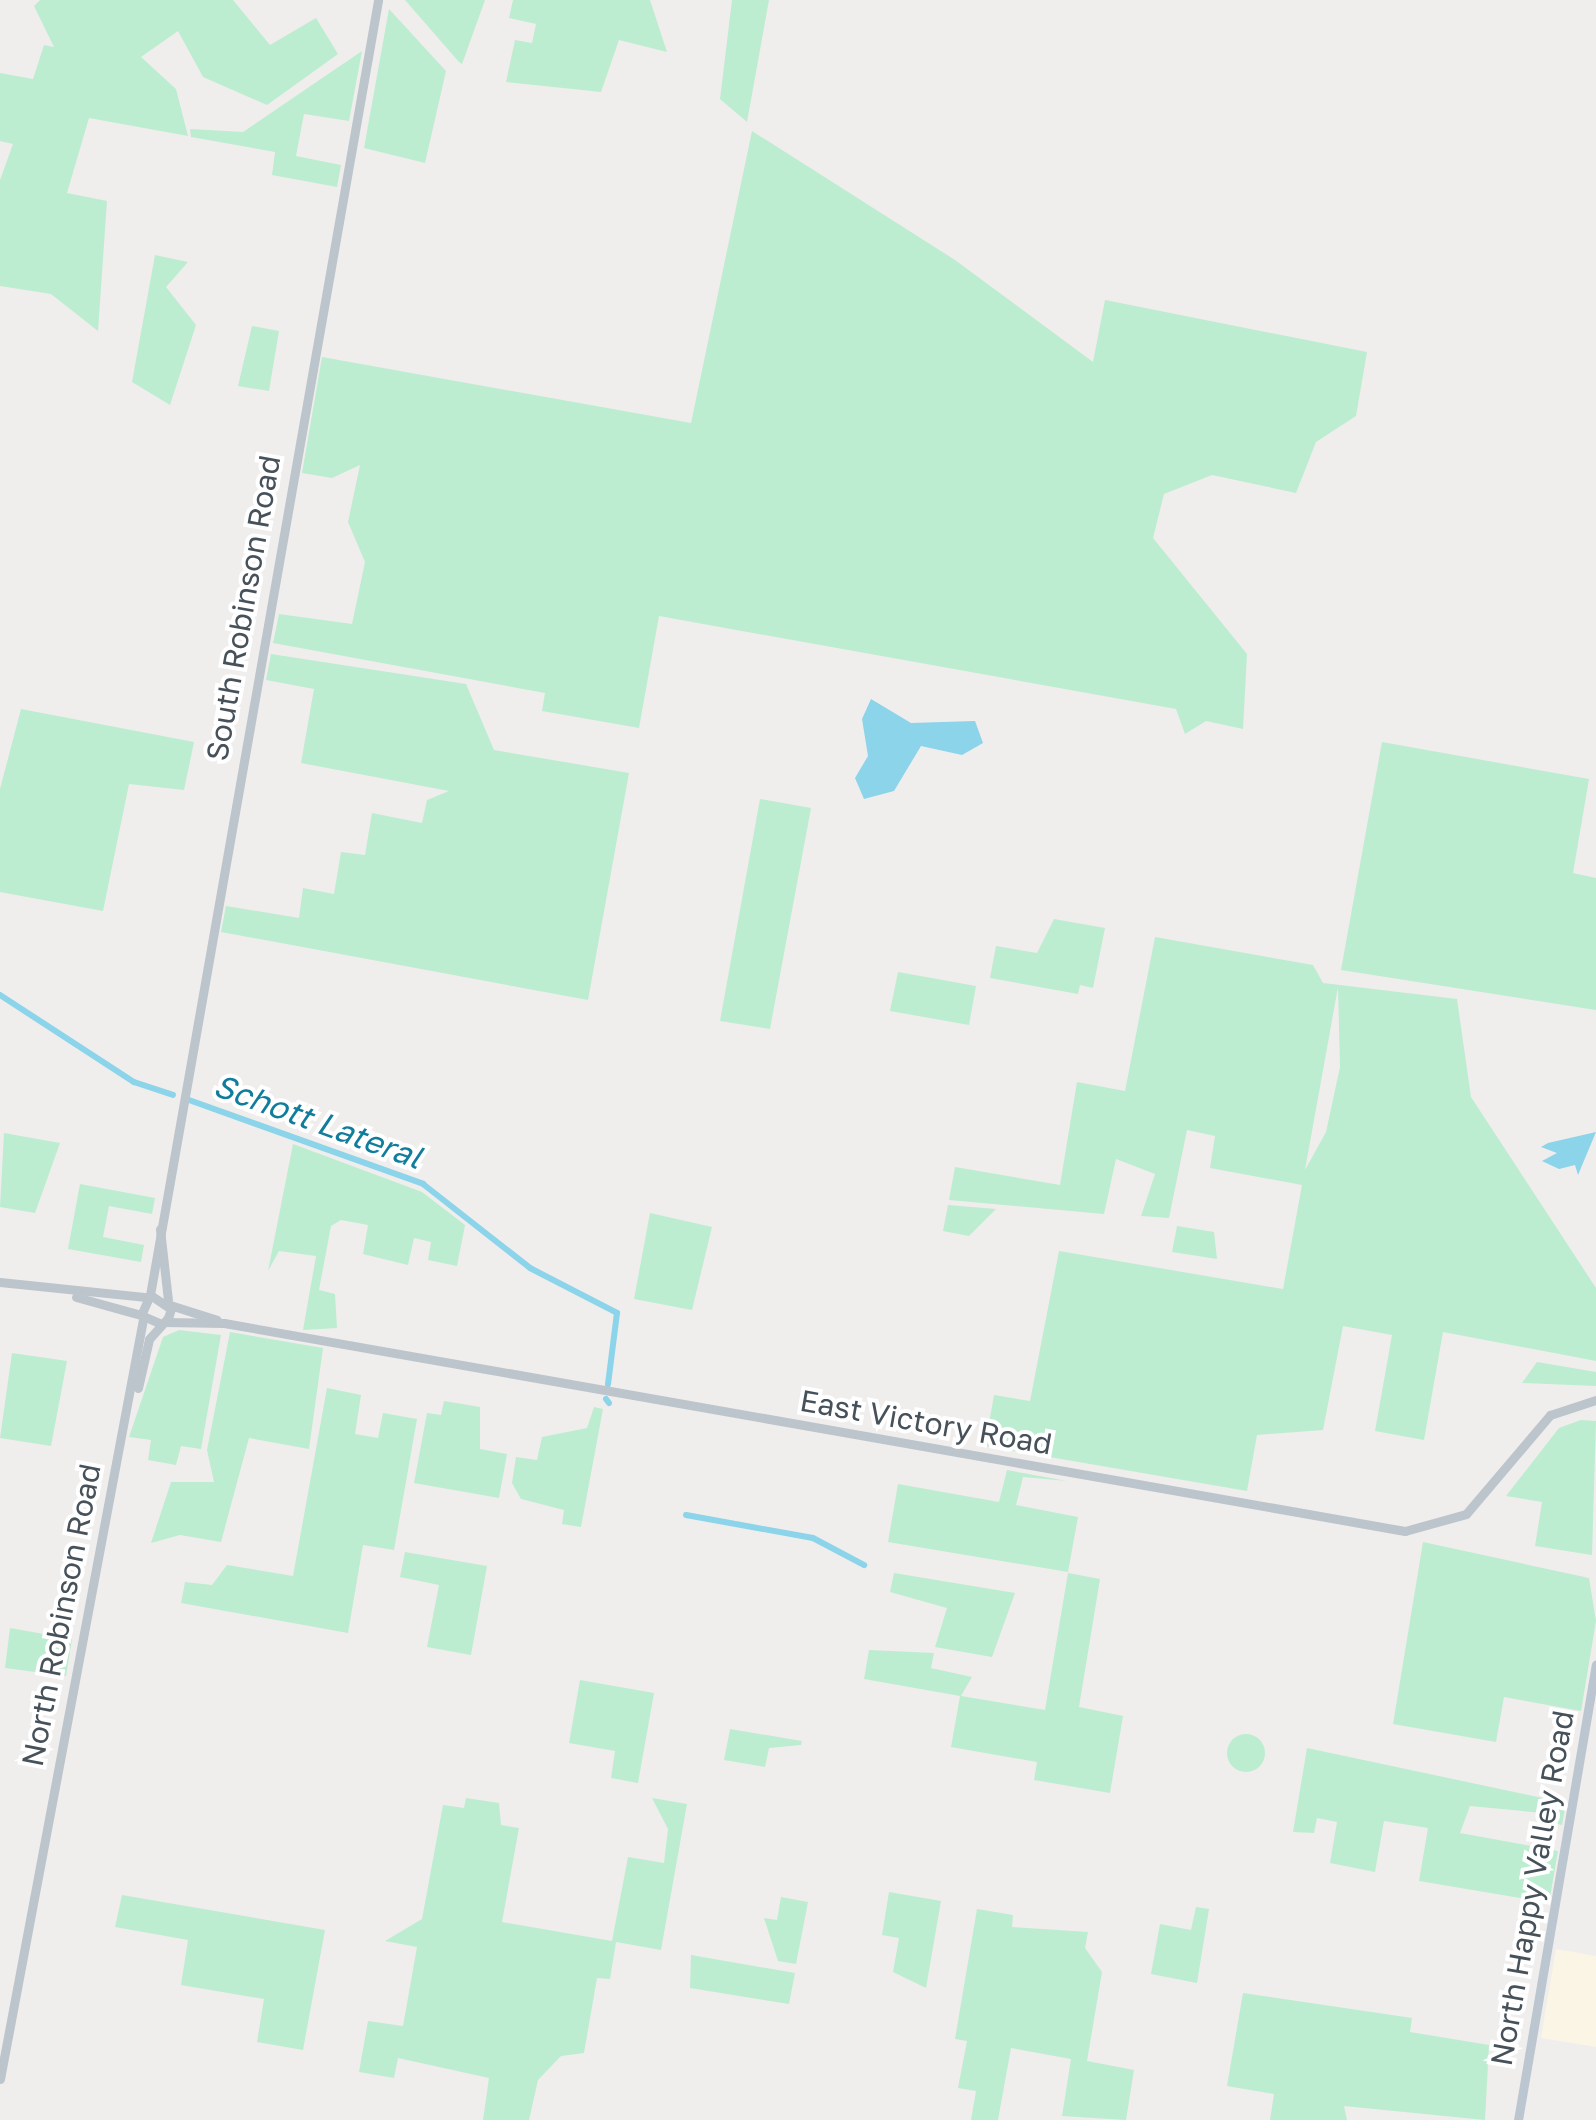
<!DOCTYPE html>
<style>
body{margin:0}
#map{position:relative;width:1596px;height:2120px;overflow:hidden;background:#f0eded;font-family:"Golos Text",sans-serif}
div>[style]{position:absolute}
.commercial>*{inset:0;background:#fbf5e6}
.green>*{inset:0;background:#bcedd0}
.round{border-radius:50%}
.water>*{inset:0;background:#8bd4e9}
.canal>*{height:6px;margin:-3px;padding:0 3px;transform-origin:3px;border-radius:3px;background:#8bd4e9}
.tertiary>*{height:9px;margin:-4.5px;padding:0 4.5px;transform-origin:4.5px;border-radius:4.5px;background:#bcc5cc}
.secondary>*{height:9px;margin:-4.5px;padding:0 4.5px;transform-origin:4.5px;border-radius:4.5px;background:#bbc6d1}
span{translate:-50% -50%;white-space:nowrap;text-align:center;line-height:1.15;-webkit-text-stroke:8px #fff;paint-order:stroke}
.street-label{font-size:30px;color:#46515a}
.water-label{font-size:32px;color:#107d9c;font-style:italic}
</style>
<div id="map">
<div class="commercial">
<div style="clip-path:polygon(1556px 1949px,1596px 1956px,1596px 2047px,1541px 2038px)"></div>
</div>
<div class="green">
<div style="clip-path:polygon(40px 0,233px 0,270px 45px,316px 18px,338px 54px,267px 105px,203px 77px,178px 31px,141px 57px,176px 89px,188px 136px,89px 118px,67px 193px,107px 201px,98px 331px,51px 294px,0 286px,0 180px,13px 144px,0 141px,0 73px,33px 79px,44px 45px,54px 47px,34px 6px)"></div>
<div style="clip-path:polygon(405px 0,485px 0,462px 64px,459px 62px)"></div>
<div style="clip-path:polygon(513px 0,650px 0,667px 52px,619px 40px,601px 92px,506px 82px,515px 40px,532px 43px,536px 24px,509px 18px)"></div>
<div style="clip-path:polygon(732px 0,769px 0,747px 122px,720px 99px)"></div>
<div style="clip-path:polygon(389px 9px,446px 71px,425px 163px,364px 148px)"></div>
<div style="clip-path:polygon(362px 51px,349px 121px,304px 114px,296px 156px,341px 165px,337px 187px,272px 175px,275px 152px,191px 137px,190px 129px,243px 132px)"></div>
<div style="clip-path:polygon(752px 131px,955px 260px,1093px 362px,1105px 300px,1367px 352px,1356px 416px,1316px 442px,1296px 493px,1212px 475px,1164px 494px,1153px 538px,1247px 654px,1243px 729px,1206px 721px,1185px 734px,1176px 709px,659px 616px,639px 728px,542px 711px,545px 693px,273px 643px,279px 614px,352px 624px,365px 562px,348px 522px,360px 465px,332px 478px,302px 473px,322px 357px,691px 423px)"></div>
<div style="clip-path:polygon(155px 255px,188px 262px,166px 287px,196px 325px,170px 405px,132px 382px)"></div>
<div style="clip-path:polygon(252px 326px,279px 331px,269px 391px,238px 386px)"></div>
<div style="clip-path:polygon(271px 654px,466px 684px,494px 750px,629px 773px,588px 1000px,221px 932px,226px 906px,299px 918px,303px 888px,334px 894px,341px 852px,365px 855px,372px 813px,422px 823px,427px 800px,449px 791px,301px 763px,314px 689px,266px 680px)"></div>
<div style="clip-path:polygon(21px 709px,194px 742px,184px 790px,129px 784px,103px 911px,0 892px,0 789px)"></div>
<div style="clip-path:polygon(1382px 742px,1589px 779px,1573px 873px,1596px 878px,1596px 1010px,1341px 970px)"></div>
<div style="clip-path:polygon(760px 799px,811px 808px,770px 1029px,720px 1021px)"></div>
<div style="clip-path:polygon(1054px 919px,1105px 928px,1093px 988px,1080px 985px,1078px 994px,990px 978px,996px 946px,1037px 953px)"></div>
<div style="clip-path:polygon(evenodd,1155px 937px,1313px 965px,1323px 983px,1457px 999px,1471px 1097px,1596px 1288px,1596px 1361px,1443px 1332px,1424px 1440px,1375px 1431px,1392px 1335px,1343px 1326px,1323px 1430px,1257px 1435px,1247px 1491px,985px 1446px,994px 1395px,1030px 1401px,1059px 1251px,1283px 1289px,1302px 1185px,1210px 1168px,1215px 1136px,1187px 1130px,1169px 1218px,1141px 1216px,1155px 1174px,1116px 1159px,1104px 1214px,949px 1200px,955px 1167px,1060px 1185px,1077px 1082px,1125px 1091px,1155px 937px,1338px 987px,1340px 1067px,1326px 1132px,1305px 1170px,1338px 987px)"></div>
<div style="clip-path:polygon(898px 972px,976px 986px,969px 1025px,890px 1011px)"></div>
<div style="clip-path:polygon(4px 1133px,60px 1143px,35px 1213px,0 1207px)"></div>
<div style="clip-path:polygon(293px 1144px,422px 1192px,465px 1225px,457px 1266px,428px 1260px,431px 1242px,414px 1238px,408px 1265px,363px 1254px,368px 1225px,341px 1220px,331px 1226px,319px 1290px,335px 1294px,337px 1328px,303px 1330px,316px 1256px,279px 1251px,268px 1271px)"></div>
<div style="clip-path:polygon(80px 1184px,155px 1198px,152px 1214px,109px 1206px,103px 1237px,144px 1245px,141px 1262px,68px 1249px)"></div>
<div style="clip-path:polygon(948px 1205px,996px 1209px,969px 1236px,943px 1231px)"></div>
<div style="clip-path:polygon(650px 1213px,712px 1227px,692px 1310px,634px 1299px)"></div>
<div style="clip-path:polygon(1177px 1226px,1214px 1232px,1217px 1259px,1172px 1252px)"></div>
<div style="clip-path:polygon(179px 1330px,221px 1335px,201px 1449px,181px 1446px,176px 1465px,148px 1460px,151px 1440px,129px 1437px,163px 1337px)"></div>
<div style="clip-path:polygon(230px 1332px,323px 1348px,309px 1449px,249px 1438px,221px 1542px,180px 1535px,151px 1543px,171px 1482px,214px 1482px,207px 1450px)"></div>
<div style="clip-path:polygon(12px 1353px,67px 1361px,51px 1446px,0 1438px)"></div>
<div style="clip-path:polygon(1537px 1362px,1596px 1372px,1596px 1386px,1522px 1383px)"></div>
<div style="clip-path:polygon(327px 1388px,361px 1395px,355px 1434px,378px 1438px,383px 1413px,417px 1419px,394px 1550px,363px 1545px,348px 1633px,181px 1603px,185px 1582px,212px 1585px,227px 1565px,293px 1576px)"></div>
<div style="clip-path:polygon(444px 1401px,480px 1407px,480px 1449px,507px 1454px,499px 1498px,414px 1483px,427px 1413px,441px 1415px)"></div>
<div style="clip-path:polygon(594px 1407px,603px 1409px,581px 1527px,562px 1524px,564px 1510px,521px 1499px,512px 1483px,516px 1457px,537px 1460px,542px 1437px,587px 1428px)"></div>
<div style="clip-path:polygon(1581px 1420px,1596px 1421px,1592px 1555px,1535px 1546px,1542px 1502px,1506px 1496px,1559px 1428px)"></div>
<div style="clip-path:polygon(1007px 1470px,1067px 1481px,1023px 1477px,1016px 1505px,1078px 1517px,1068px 1572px,888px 1542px,898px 1484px,999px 1502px)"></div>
<div style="clip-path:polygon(1423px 1542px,1589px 1578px,1596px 1621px,1581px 1711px,1504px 1697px,1496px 1742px,1393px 1724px)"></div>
<div style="clip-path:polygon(405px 1552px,487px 1566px,471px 1655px,427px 1647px,439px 1585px,400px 1577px)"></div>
<div style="clip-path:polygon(894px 1573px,1015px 1593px,992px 1657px,935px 1647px,947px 1608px,890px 1592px)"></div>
<div style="clip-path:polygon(1068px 1573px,1100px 1579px,1079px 1707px,1123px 1716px,1110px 1793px,1034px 1780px,1037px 1762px,951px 1747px,960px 1696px,864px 1679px,869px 1650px,934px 1653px,931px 1668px,972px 1677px,961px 1696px,1045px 1710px)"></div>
<div style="clip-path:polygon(10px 1628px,72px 1639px,66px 1676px,5px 1668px)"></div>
<div style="clip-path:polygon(580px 1680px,654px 1693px,638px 1783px,611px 1778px,615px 1751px,569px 1743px)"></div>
<div style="clip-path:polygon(730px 1729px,802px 1741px,801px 1745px,769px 1748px,765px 1767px,724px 1760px)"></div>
<div class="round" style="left:1227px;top:1734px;width:38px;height:38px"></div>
<div style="clip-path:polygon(1307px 1748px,1566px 1803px,1562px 1825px,1543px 1821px,1543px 1813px,1470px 1806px,1460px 1833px,1558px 1851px,1549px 1903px,1419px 1881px,1428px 1828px,1384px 1821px,1375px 1872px,1330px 1863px,1337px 1822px,1317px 1818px,1314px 1833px,1293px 1832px)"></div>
<div style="clip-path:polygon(466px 1798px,499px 1803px,501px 1825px,519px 1828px,502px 1922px,612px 1941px,628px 1857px,664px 1863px,668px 1829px,652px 1798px,687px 1804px,661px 1950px,616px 1942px,610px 1979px,597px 1978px,584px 2053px,561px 2056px,538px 2080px,529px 2120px,483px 2120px,489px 2078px,398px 2058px,394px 2078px,359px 2072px,368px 2021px,403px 2026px,417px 1947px,385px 1941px,422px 1919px,443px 1805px,464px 1808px)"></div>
<div style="clip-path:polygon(889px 1892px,941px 1901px,926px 1988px,893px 1972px,899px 1938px,882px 1935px)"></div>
<div style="clip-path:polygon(122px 1895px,325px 1930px,303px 2050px,257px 2042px,264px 1999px,181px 1985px,188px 1940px,115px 1927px)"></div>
<div style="clip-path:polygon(781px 1897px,808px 1902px,796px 1964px,778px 1961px,764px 1918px,777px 1920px)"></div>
<div style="clip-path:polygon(1196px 1907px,1209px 1909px,1197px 1983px,1151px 1974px,1160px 1924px,1191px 1930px)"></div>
<div style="clip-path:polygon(977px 1909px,1013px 1915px,1012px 1927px,1088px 1932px,1085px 1948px,1102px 1972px,1087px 2061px,1134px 2070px,1126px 2120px,1062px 2116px,1071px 2059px,1011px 2048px,998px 2120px,971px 2120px,976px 2091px,958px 2088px,967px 2041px,955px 2039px)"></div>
<div style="clip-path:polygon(691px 1955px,795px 1973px,789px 2004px,690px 1988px)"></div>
<div style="clip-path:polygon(1243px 1993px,1412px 2018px,1410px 2032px,1489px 2045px,1485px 2120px,1344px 2106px,1347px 2120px,1270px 2120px,1274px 2094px,1227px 2086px)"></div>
</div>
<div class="water">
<div style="clip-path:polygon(871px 699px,911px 723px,975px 721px,983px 743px,962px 755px,921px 746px,894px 791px,864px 799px,855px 778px,868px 756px,862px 719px)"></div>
<div style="clip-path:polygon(1596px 1132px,1578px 1175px,1575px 1165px,1559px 1169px,1542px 1161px,1557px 1153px,1541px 1147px,1548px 1143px)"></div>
</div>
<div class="canal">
<div style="left:0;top:995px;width:160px;rotate:33deg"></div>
<div style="left:134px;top:1082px;width:41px;rotate:18.4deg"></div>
<div style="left:189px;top:1100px;width:249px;rotate:19.7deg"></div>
<div style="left:423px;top:1184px;width:136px;rotate:38.1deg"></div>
<div style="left:530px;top:1268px;width:98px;rotate:27.3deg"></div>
<div style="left:617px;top:1313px;width:72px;rotate:97.2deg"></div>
<div style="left:606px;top:1399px;width:5px;rotate:53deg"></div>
<div style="left:686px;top:1515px;width:129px;rotate:10.3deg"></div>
<div style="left:813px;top:1538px;width:58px;rotate:27.9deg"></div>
</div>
<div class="tertiary">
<div style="left:160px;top:1229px;width:71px;rotate:83.6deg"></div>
<div style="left:0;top:1282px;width:147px;rotate:5.9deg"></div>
<div style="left:150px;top:1295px;width:1315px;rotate:-80.01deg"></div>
<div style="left:76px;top:1297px;width:67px;rotate:15.5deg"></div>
<div style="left:170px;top:1305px;width:49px;rotate:17.7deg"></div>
<div style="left:165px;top:1322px;width:59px;rotate:1deg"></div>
<div style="left:224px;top:1323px;width:1199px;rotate:9.99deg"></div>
<div style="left:1405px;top:1531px;width:63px;rotate:-15.6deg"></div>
<div style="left:1466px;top:1514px;width:130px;rotate:-49.7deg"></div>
<div style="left:1550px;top:1415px;width:48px;rotate:-18.1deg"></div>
<div style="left:138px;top:1388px;width:50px;rotate:-77.3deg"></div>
<div style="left:149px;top:1339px;width:28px;rotate:-48deg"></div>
<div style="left:168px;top:1318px;width:9px;rotate:-72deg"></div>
<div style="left:171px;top:1309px;width:25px;rotate:-146deg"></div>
<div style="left:150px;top:1295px;width:22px;rotate:114deg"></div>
<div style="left:141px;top:1315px;width:22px;rotate:24deg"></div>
<div style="left:0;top:2079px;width:773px;rotate:-79.34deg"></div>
</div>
<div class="secondary">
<div style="left:1518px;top:2120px;width:462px;rotate:-80.3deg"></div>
</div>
<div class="street-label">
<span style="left:243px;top:608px;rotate:-80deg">South Robinson Road</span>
<span style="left:926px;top:1422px;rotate:10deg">East Victory Road</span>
<span style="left:61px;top:1615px;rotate:-79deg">North Robinson Road</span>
<span style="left:1532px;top:1888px;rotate:-80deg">North Happy Valley Road</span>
</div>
<div class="water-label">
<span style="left:318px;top:1121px;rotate:20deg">Schott Lateral</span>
</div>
</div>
